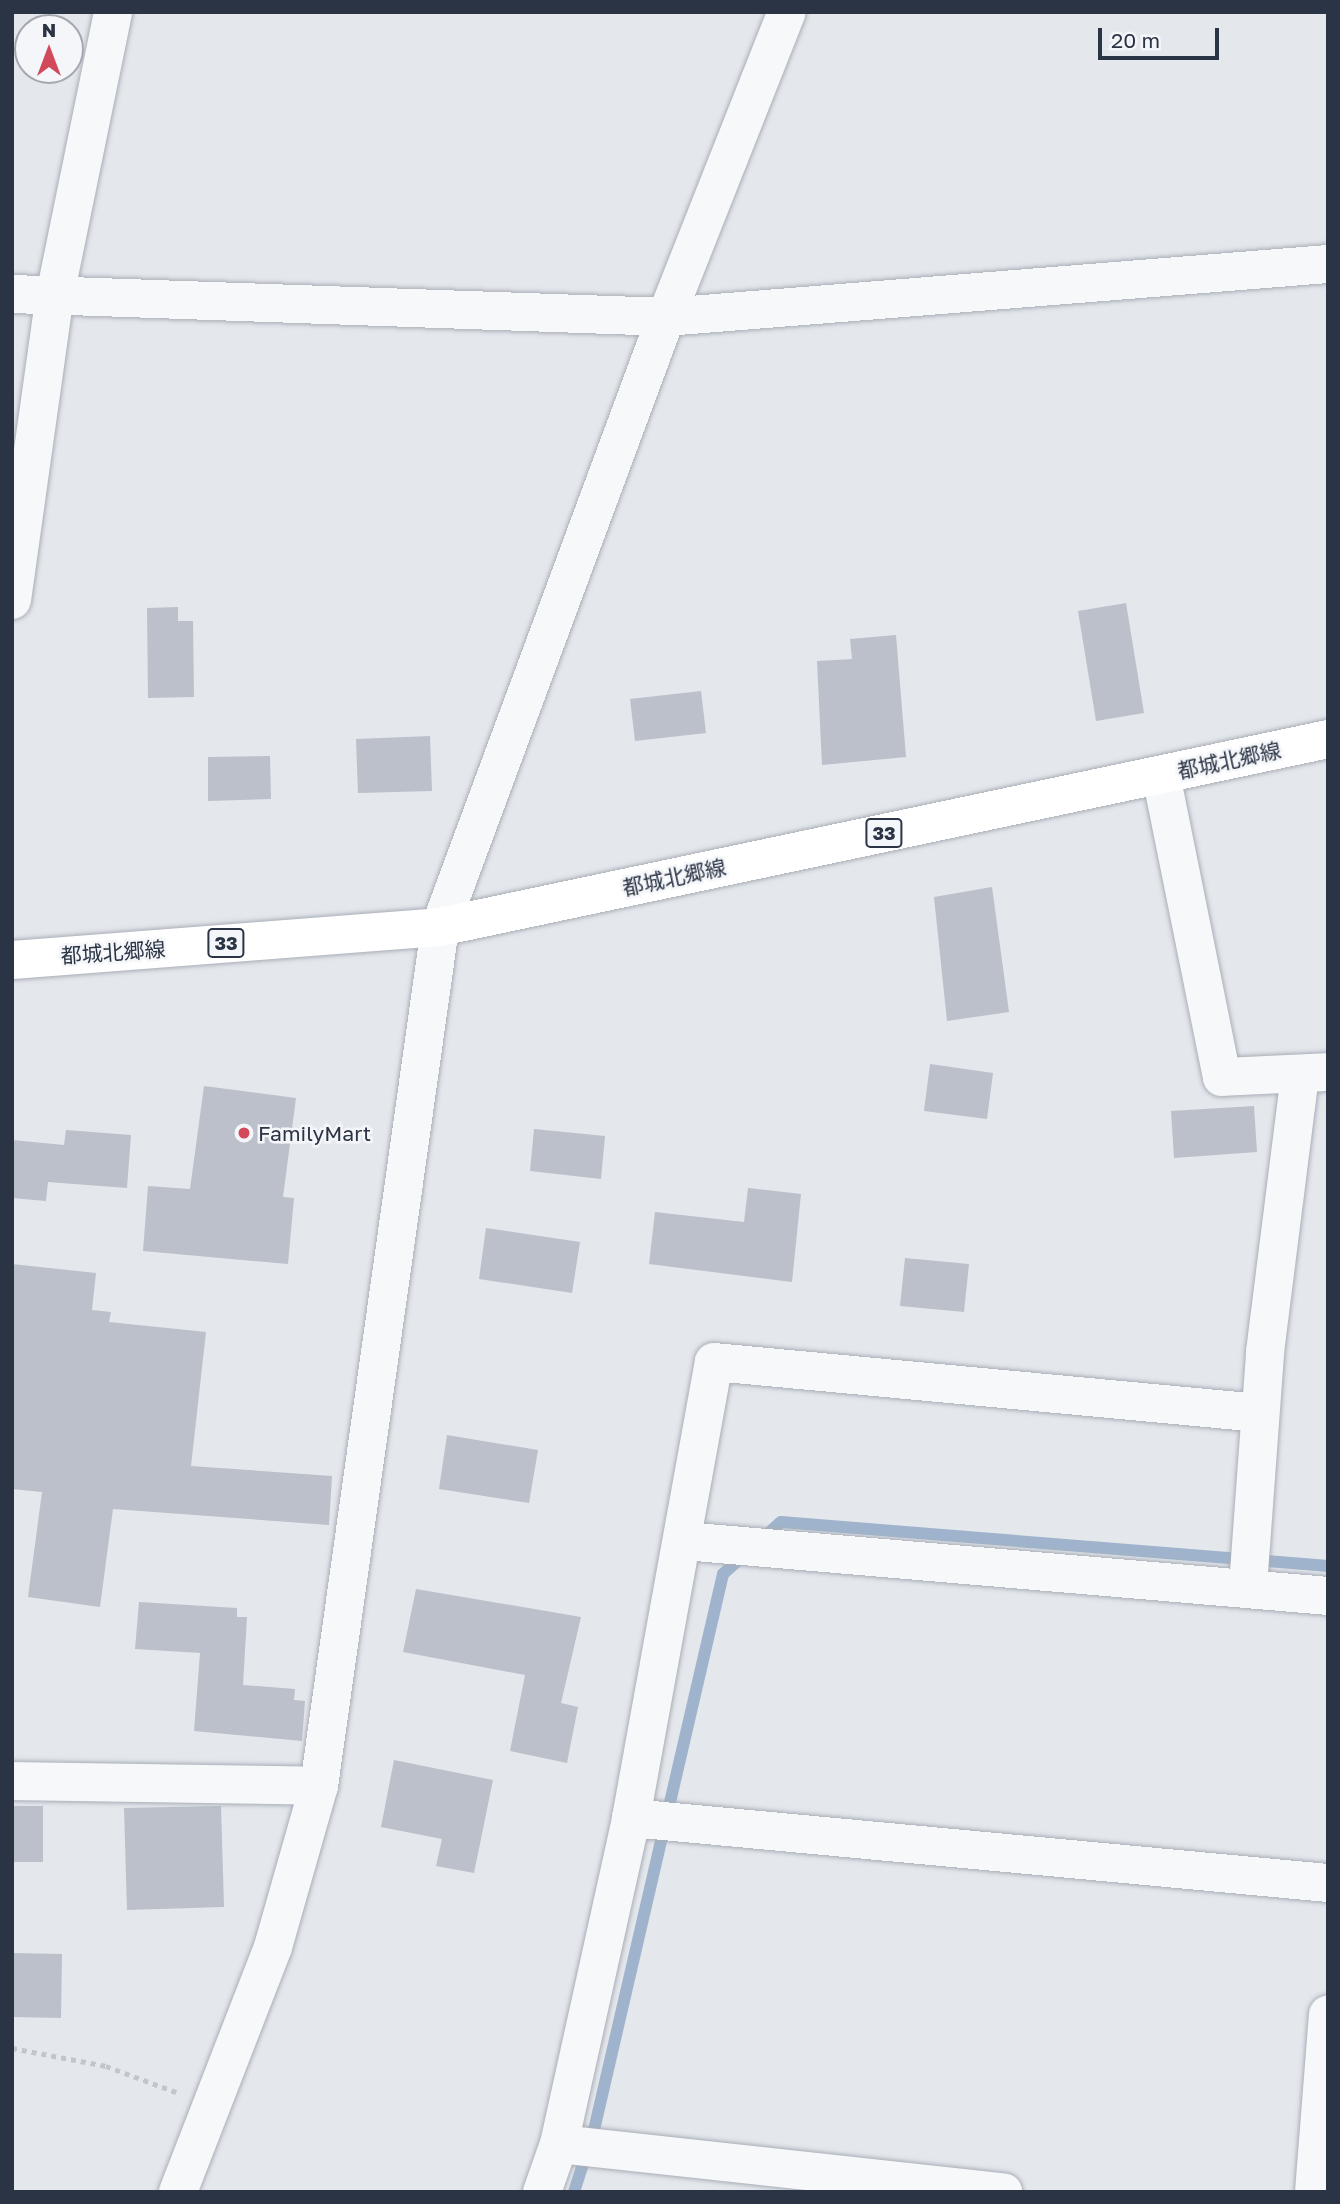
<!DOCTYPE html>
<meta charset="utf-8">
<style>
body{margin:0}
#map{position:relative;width:1340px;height:2204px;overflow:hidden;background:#e4e7ec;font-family:"Golos Text","Noto Sans JP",sans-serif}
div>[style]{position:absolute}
.stream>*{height:12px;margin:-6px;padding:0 6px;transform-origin:6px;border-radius:6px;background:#9fb4cc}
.building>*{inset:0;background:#bbc0ca}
.path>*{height:4.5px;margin-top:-2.25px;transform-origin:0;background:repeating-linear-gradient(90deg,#c2c5cb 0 5px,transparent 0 10px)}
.roads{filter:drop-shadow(0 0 2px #a9aeb7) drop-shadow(0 0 2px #a9aeb7)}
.minor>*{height:38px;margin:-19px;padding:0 19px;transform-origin:19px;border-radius:19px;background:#f7f8fa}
.major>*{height:38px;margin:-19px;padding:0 19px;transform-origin:19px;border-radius:19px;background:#fff}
.dots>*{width:19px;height:19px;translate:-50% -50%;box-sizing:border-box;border:4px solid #f4f6f9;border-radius:50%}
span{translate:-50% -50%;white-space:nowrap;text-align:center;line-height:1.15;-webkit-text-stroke:5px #f4f6f9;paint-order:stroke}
.shield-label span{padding:2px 5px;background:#f4f6f9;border:2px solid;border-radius:5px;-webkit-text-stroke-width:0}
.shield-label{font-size:19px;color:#2b3445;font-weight:700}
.street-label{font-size:21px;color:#2b3445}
.poi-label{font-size:21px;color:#2b3445}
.left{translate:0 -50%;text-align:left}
.frame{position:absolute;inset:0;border:14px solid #2b3445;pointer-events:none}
.north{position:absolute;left:14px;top:14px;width:70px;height:70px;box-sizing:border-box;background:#f4f6f9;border:2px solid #a4a8b1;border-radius:50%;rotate:0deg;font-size:19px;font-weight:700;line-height:28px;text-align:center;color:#2b3445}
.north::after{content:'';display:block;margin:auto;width:24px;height:32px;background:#d1495b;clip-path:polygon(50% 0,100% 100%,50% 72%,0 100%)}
.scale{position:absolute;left:1098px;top:28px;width:121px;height:32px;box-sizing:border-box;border:4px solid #2b3445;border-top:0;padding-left:9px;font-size:21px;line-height:24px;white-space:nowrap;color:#2b3445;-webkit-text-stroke:5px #f4f6f9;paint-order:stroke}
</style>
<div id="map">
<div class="stream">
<div style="left:762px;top:1539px;width:25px;rotate:-42deg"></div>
<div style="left:781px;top:1522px;width:549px;rotate:4.6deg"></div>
<div style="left:574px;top:2192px;width:65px;rotate:-72.1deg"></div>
<div style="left:594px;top:2130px;width:571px;rotate:-76.94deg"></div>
<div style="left:723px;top:1574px;width:31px;rotate:-42deg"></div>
</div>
<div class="building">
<div style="clip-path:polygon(1126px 603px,1144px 713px,1096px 721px,1078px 611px)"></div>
<div style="clip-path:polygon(178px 607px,178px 621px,193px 621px,194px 697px,148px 698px,147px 608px)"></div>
<div style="clip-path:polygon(896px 635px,906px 757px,822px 765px,817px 661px,852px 659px,850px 639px)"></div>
<div style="clip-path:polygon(701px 691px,706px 733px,635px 741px,630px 699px)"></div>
<div style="clip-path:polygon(430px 736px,432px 791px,358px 793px,356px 739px)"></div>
<div style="clip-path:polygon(270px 756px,271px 799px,208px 801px,208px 757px)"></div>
<div style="clip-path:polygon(992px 887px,1009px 1012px,947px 1021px,934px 897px)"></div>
<div style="clip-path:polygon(930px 1064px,993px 1073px,987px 1119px,924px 1111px)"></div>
<div style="clip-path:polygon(204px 1086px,296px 1098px,283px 1197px,294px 1198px,288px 1264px,143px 1251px,148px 1186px,190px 1189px)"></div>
<div style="clip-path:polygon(1254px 1106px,1257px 1152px,1174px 1158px,1171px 1111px)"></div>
<div style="clip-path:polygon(534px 1129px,605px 1136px,601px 1179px,530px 1171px)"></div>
<div style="clip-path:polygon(66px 1130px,131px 1135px,127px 1188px,48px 1182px,46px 1201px,12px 1198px,12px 1140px,64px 1145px)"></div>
<div style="clip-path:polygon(748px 1188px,801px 1194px,792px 1282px,649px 1264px,655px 1212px,744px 1222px)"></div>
<div style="clip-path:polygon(486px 1228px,580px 1242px,572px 1293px,479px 1279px)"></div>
<div style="clip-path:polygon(905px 1258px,969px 1264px,964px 1312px,900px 1306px)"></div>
<div style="clip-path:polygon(12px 1264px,96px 1273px,92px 1310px,111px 1312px,109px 1322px,206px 1332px,191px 1466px,332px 1476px,329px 1525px,113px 1509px,100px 1607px,28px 1597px,42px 1492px,12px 1489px)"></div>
<div style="clip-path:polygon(447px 1435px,538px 1450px,529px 1503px,439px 1489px)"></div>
<div style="clip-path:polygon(416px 1589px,581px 1617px,561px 1703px,578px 1707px,567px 1763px,510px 1751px,525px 1675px,403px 1652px)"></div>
<div style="clip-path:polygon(139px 1602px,237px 1608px,237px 1617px,247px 1617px,243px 1685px,295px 1689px,294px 1700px,305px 1701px,302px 1741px,194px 1731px,200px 1653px,135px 1649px)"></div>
<div style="clip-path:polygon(394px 1760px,493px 1780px,474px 1873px,436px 1866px,442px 1839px,381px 1827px)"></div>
<div style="clip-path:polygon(12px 1806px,43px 1806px,43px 1862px,12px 1862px)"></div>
<div style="clip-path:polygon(221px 1806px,224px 1907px,127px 1910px,124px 1808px)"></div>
<div style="clip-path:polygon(12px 1953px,62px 1954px,61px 2018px,12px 2017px)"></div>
</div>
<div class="path">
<div style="left:12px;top:2048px;width:96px;rotate:10.8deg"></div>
<div style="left:106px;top:2066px;width:75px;rotate:20.4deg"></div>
</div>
<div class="roads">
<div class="minor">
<div style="left:12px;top:294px;width:654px;rotate:2.01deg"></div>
<div style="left:666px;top:317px;width:664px;rotate:-4.58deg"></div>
<div style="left:12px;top:600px;width:303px;rotate:-82deg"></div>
<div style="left:54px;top:300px;width:294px;rotate:-78.4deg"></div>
<div style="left:1161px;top:775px;width:308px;rotate:78.6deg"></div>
<div style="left:1222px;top:1077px;width:106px;rotate:-2.7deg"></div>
<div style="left:684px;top:1541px;width:646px;rotate:4.88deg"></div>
<div style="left:1248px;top:1586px;width:235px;rotate:-85.8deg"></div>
<div style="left:1265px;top:1352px;width:278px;rotate:-82.8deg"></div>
<div style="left:12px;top:1781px;width:307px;rotate:0.9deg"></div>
<div style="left:631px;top:1818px;width:700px;rotate:5.33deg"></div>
<div style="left:559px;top:2144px;width:447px;rotate:6.2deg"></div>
<div style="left:178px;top:2192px;width:263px;rotate:-68.8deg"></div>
<div style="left:273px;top:1947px;width:167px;rotate:-74.1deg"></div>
<div style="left:319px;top:1786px;width:867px;rotate:-81.98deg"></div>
<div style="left:440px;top:927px;width:651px;rotate:-69.67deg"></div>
<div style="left:666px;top:317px;width:328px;rotate:-68.4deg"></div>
<div style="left:542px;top:2192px;width:51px;rotate:-70.5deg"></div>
<div style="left:559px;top:2144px;width:334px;rotate:-77.5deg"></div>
<div style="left:631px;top:1818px;width:463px;rotate:-79.7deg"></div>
<div style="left:714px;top:1362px;width:548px;rotate:5.34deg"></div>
<div style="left:1314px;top:2192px;width:178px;rotate:-85.5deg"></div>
</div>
<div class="major">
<div style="left:12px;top:960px;width:429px;rotate:-4.4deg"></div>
<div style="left:440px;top:927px;width:908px;rotate:-11.95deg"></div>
</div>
</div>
<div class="dots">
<div style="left:244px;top:1133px;background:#d1495b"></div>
</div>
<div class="shield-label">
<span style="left:884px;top:833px">33</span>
<span style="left:226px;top:943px">33</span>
</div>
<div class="street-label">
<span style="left:1229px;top:760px;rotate:-12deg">都城北郷線</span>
<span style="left:674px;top:877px;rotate:-12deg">都城北郷線</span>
<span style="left:113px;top:952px;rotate:-4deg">都城北郷線</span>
</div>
<div class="poi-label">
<span class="left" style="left:258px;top:1133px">FamilyMart</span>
</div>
<div class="frame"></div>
<div class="north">N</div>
<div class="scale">20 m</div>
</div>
